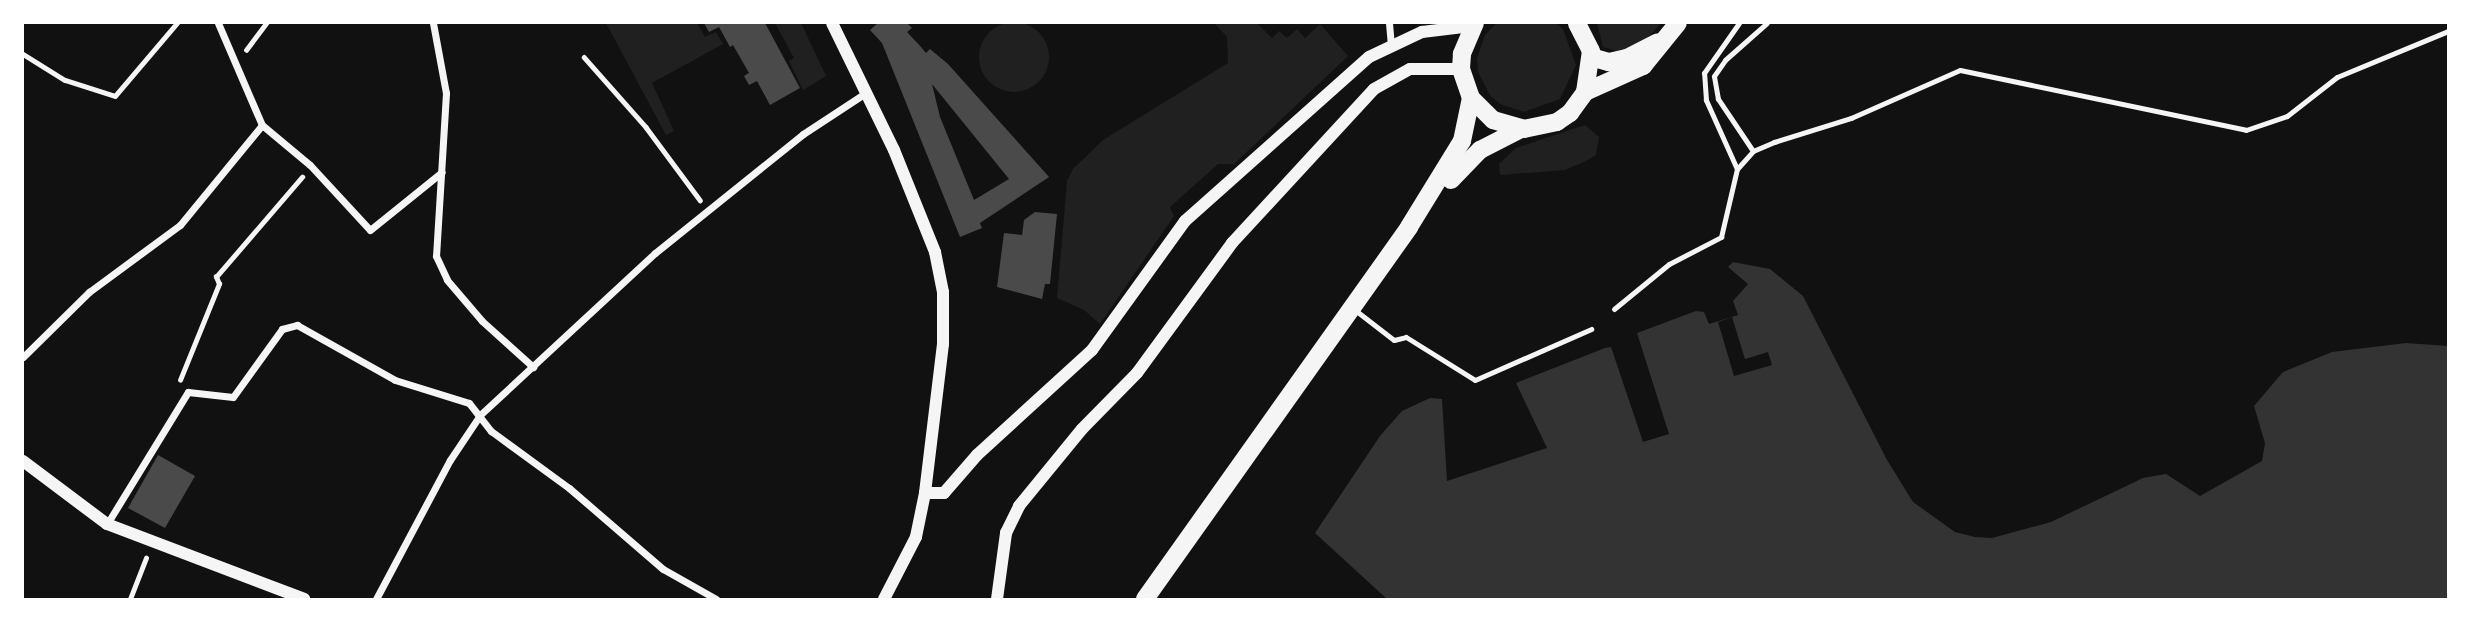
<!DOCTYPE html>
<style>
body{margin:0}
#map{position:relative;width:2471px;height:622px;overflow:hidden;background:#111;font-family:"Asap Condensed",sans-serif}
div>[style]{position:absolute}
.green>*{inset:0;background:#202020}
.round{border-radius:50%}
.water>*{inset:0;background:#333}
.pier>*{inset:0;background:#111}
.building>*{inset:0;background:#4a4a4a}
.path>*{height:4.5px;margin:-2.25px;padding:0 2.25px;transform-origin:2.25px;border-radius:2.25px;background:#f5f5f5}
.service>*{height:5px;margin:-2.5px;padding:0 2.5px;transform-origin:2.5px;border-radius:2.5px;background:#f5f5f5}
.minor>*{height:7px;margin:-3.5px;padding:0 3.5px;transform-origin:3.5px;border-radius:3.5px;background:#f5f5f5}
.tertiary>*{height:12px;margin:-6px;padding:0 6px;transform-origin:6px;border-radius:6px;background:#f5f5f5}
.primary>*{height:18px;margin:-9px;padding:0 9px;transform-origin:9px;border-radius:9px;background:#f5f5f5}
span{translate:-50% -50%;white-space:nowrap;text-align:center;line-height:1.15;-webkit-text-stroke:5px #fff;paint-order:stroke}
.frame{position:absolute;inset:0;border:24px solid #fff;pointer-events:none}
</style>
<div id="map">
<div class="green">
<div class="round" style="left:979px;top:22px;width:70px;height:70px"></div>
<div style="clip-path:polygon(606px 23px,697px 23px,705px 37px,716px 32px,723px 44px,652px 83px,674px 131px,666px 135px)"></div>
<div style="clip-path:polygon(775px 23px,801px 23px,826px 76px,803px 90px,789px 61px,794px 58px)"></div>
<div style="clip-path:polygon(1214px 23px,1257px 23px,1272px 38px,1279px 31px,1287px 38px,1297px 29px,1305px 38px,1320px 24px,1348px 56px,1234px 164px,1218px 164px,1170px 207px,1174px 216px,1100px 324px,1084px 310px,1057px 298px,1067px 181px,1073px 169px,1103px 140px,1228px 63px,1227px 37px)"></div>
<div style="clip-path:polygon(1497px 23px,1556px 23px,1563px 29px,1576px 65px,1560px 99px,1524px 112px,1500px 104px,1490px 95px,1478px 72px,1477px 59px,1485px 35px)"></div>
<div style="clip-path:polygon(1597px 23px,1661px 23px,1646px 40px,1622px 52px,1603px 47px)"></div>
<div style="clip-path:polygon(1585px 125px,1599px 137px,1596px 155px,1586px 161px,1565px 170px,1500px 175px,1499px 164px,1516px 148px)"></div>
</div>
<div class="water">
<div style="clip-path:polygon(1733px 262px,1770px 269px,1803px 296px,1887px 460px,1913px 502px,1955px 532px,1975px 537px,1992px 538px,2051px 522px,2143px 478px,2166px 474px,2200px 496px,2262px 461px,2265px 443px,2254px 406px,2283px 372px,2332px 352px,2406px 343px,2448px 346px,2448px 599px,1387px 599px,1315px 533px,1380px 436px,1402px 411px,1430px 398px,1442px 399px,1447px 481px,1547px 448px,1516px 383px,1605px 348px,1611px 347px,1643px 442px,1669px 434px,1637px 333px,1696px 311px,1704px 312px,1709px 324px,1738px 315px,1733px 301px,1748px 284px,1728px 267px)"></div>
</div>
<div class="pier">
<div style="clip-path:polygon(1732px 317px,1745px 359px,1768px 352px,1772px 365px,1734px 376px,1718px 322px)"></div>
</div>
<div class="building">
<div style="clip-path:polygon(704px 23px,765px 23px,800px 88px,770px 105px,757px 81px,749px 85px,744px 76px,749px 73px,733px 45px,730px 47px,719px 27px,709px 32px)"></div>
<div style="clip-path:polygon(evenodd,878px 23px,907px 23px,912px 28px,907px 32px,921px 47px,926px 53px,930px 49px,948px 64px,1049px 177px,980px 223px,982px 228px,960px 237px,882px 43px,870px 30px,878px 23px,932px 84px,1009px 179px,974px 200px,940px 117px,932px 84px)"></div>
<div style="clip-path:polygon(1035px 212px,1057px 214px,1050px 284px,1045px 284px,1042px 299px,997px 287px,1004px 233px,1022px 235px,1024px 220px)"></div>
<div style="clip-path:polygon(158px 455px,195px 476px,165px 528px,128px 508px)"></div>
</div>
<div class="path">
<div style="left:246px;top:50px;width:34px;rotate:-53deg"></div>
<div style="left:23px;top:54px;width:49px;rotate:31.8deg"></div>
<div style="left:65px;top:80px;width:52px;rotate:17.7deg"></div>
<div style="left:115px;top:96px;width:96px;rotate:-49.7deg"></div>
<div style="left:584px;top:57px;width:94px;rotate:48.5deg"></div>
<div style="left:646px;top:127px;width:91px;rotate:53.5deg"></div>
<div style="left:180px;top:380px;width:104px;rotate:-67.9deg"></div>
<div style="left:219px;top:284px;width:8px;rotate:-113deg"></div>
<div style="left:216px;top:277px;width:132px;rotate:-49.3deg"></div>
<div style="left:130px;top:599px;width:44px;rotate:-68.7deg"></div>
</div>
<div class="service">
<div style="left:1753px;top:151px;width:63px;rotate:-123.9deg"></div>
<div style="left:1718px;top:99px;width:23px;rotate:-100deg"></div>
<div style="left:1714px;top:76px;width:19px;rotate:-55deg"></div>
<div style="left:1725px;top:60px;width:56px;rotate:-41.4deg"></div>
<div style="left:1737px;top:169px;width:24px;rotate:-48deg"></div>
<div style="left:1753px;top:151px;width:23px;rotate:-23deg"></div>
<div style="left:1774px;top:142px;width:81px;rotate:-17.3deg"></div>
<div style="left:1851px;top:118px;width:119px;rotate:-23.8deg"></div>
<div style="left:1960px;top:70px;width:292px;rotate:11.8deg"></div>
<div style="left:2246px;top:130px;width:43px;rotate:-18.9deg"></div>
<div style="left:2287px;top:116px;width:63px;rotate:-38deg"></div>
<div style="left:2337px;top:77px;width:120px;rotate:-22.5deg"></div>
<div style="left:1614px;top:309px;width:71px;rotate:-39.3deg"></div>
<div style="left:1669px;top:264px;width:59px;rotate:-27.4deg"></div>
<div style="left:1721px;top:237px;width:70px;rotate:-76.8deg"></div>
<div style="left:1737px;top:169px;width:76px;rotate:-114.2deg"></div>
<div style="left:1706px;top:100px;width:27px;rotate:-94deg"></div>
<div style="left:1704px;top:73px;width:61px;rotate:-55deg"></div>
<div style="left:1355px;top:310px;width:49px;rotate:37.6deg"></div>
<div style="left:1394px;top:340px;width:12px;rotate:-14deg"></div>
<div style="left:1406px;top:337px;width:81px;rotate:31.9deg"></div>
<div style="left:1475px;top:380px;width:127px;rotate:-23.7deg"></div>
</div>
<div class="minor">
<div style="left:218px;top:23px;width:111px;rotate:66.7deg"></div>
<div style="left:262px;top:125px;width:62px;rotate:39.8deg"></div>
<div style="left:310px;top:165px;width:88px;rotate:47.3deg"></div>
<div style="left:370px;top:230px;width:92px;rotate:-38.9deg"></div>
<div style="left:433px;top:23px;width:71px;rotate:79.5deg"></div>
<div style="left:446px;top:93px;width:163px;rotate:93.5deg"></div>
<div style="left:436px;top:256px;width:26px;rotate:65deg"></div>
<div style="left:447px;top:280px;width:54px;rotate:49.5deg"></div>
<div style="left:482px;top:321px;width:69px;rotate:42deg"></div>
<div style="left:1389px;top:23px;width:21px;rotate:85deg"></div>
<div style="left:23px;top:357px;width:93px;rotate:-44.6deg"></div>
<div style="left:89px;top:292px;width:113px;rotate:-36.4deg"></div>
<div style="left:180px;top:225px;width:129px;rotate:-50.6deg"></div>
<div style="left:107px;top:524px;width:155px;rotate:-58.5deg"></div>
<div style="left:188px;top:392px;width:45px;rotate:6.3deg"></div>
<div style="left:233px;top:397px;width:84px;rotate:-54.2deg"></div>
<div style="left:282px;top:329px;width:16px;rotate:-15deg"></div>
<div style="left:297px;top:325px;width:112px;rotate:29.3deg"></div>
<div style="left:395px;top:380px;width:77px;rotate:17.3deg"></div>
<div style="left:469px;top:403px;width:36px;rotate:52deg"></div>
<div style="left:491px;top:431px;width:97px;rotate:36.2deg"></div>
<div style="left:569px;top:488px;width:124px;rotate:40.8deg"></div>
<div style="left:663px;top:569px;width:61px;rotate:29.5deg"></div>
<div style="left:376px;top:599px;width:157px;rotate:-62deg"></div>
<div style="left:450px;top:460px;width:54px;rotate:-56.3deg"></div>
<div style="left:480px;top:415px;width:238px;rotate:-42.8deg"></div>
<div style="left:655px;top:253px;width:190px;rotate:-38.8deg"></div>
<div style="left:803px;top:134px;width:77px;rotate:-33.3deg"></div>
</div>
<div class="tertiary">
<div style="left:832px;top:23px;width:141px;rotate:64deg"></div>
<div style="left:894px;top:150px;width:110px;rotate:68.1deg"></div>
<div style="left:935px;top:252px;width:41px;rotate:78.7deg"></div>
<div style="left:943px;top:292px;width:52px;rotate:90deg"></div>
<div style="left:943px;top:344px;width:150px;rotate:96.9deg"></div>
<div style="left:925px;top:493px;width:45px;rotate:101.6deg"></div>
<div style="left:916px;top:537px;width:70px;rotate:117.3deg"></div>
<div style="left:23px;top:461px;width:105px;rotate:36.9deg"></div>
<div style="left:107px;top:524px;width:211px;rotate:20.8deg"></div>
<div style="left:925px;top:493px;width:19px"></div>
<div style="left:944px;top:493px;width:50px;rotate:-49deg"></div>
<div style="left:977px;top:455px;width:156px;rotate:-42.4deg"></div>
<div style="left:1092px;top:350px;width:159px;rotate:-54.2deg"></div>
<div style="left:1185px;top:221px;width:246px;rotate:-41.7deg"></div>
<div style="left:1369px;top:57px;width:59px;rotate:-25.3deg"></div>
<div style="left:1422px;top:32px;width:50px;rotate:-6.8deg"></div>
<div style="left:997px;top:599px;width:67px;rotate:-82.2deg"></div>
<div style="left:1006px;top:533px;width:30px;rotate:-64deg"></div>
<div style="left:1019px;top:506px;width:99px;rotate:-50.7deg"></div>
<div style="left:1082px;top:429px;width:78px;rotate:-45.5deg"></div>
<div style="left:1137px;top:373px;width:161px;rotate:-53.8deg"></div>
<div style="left:1232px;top:243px;width:209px;rotate:-47.3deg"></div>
<div style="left:1374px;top:89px;width:41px;rotate:-29.1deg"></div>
<div style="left:1410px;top:69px;width:51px"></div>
</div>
<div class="primary">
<div style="left:1475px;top:23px;width:34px;rotate:113deg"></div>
<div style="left:1462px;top:54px;width:15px;rotate:94deg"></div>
<div style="left:1461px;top:69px;width:31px;rotate:71deg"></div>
<div style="left:1471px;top:98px;width:31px;rotate:45deg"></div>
<div style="left:1493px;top:120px;width:32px;rotate:16deg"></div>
<div style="left:1524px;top:129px;width:34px;rotate:-12deg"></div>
<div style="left:1557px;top:122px;width:16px;rotate:-35deg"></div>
<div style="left:1570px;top:113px;width:26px;rotate:-54deg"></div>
<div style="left:1585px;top:92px;width:41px;rotate:-81.7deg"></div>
<div style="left:1591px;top:51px;width:31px;rotate:-117deg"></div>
<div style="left:1591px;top:57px;width:19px;rotate:16deg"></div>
<div style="left:1609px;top:62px;width:18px;rotate:-13deg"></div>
<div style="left:1627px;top:58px;width:34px;rotate:-27deg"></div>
<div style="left:1585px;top:92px;width:64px;rotate:-24.1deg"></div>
<div style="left:1643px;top:66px;width:55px;rotate:-50.9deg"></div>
<div style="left:1451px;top:180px;width:42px;rotate:-46deg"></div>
<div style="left:1480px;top:150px;width:46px;rotate:-27.1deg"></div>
<div style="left:1145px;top:599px;width:456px;rotate:-54.6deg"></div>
<div style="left:1409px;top:227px;width:101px;rotate:-58.4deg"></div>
<div style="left:1462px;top:141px;width:44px;rotate:-78.2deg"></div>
</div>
<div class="frame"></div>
</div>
